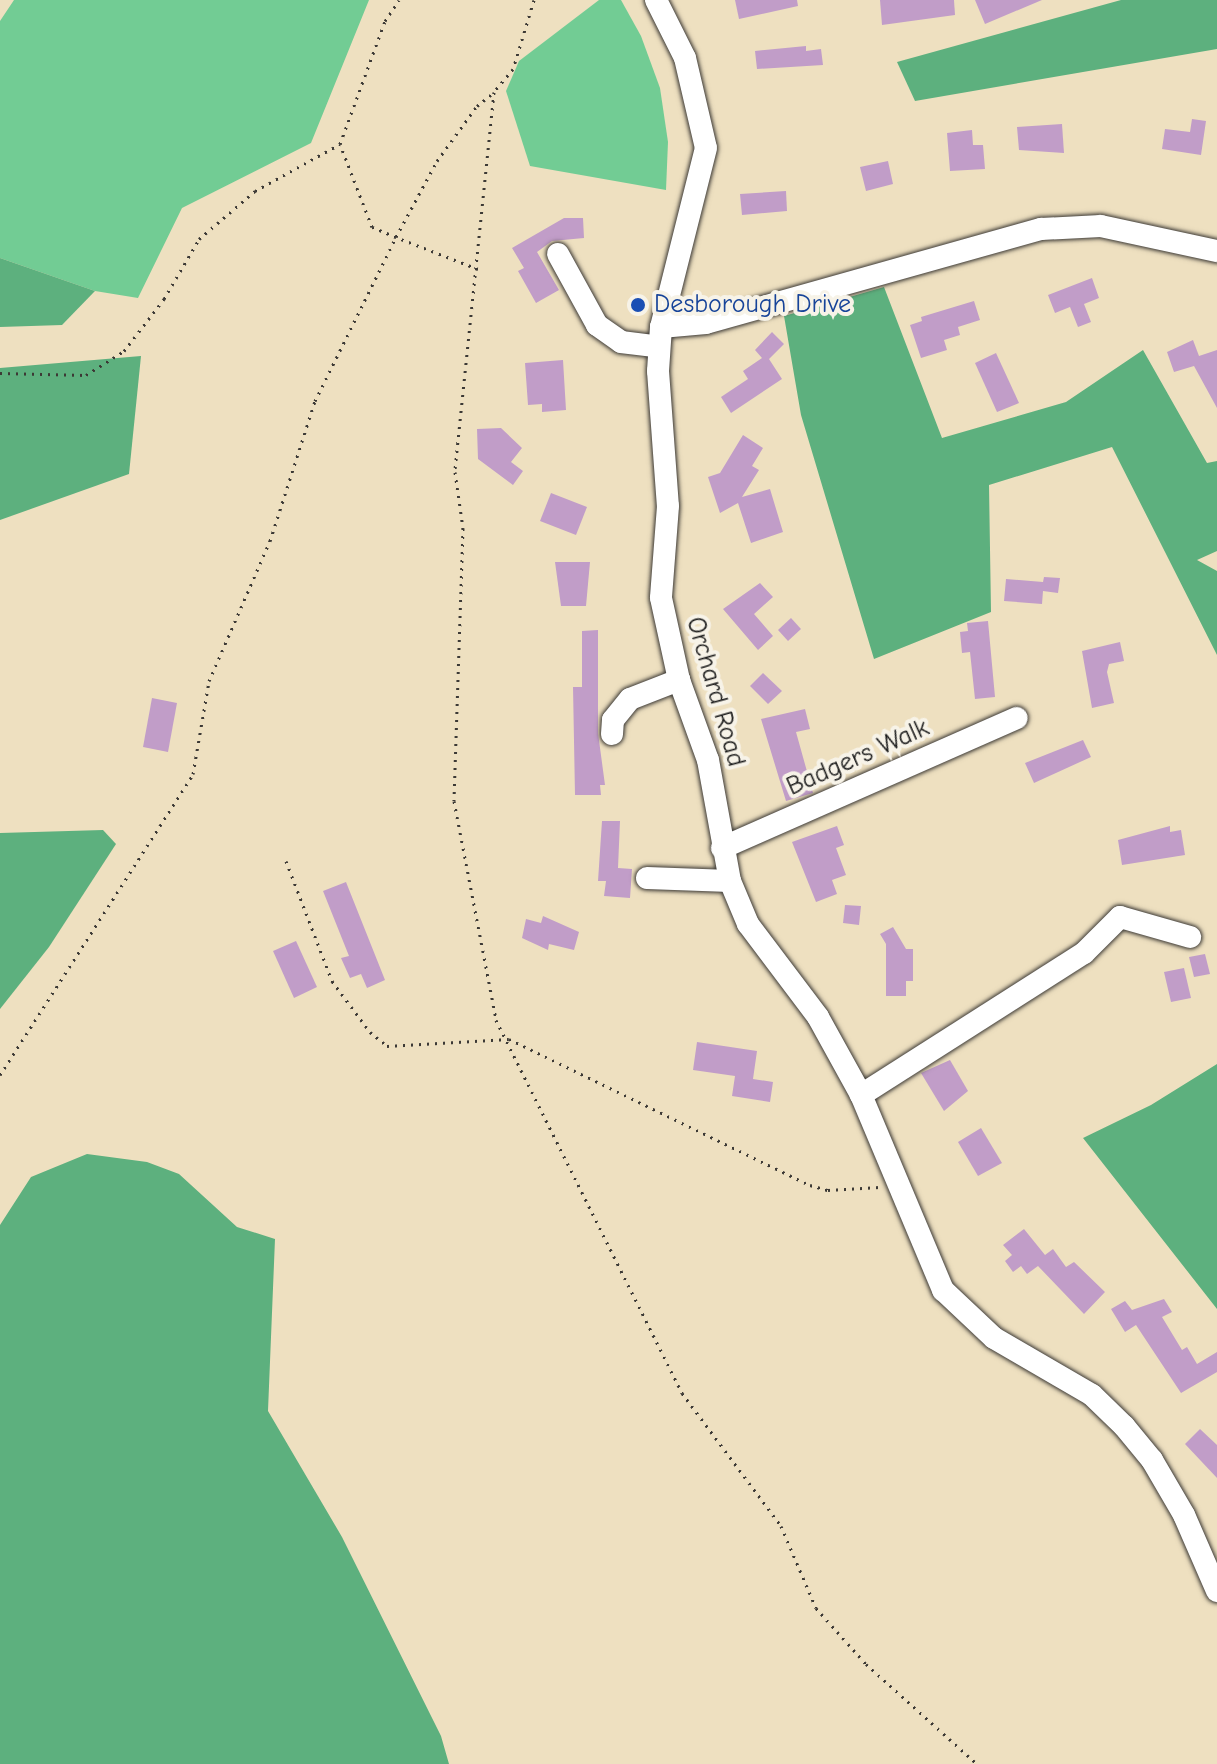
<!DOCTYPE html>
<style>
body{margin:0}
#map{position:relative;width:1217px;height:1764px;overflow:hidden;background:#eee0c0;font-family:"Comic Neue",sans-serif}
div>[style]{position:absolute}
.green>*{inset:0;background:#72cc94}
.forest>*{inset:0;background:#5db07e}
.building>*{inset:0;background:#c19dc8}
.path>*{height:3px;margin-top:-1.5px;transform-origin:0;background:repeating-linear-gradient(90deg,#3c3935 0 2px,transparent 0 8px)}
.roads{filter:drop-shadow(0 0 2px #3c3935) drop-shadow(0 0 2px #3c3935)}
.minor>*{height:22px;margin:-11px;padding:0 11px;transform-origin:11px;border-radius:11px;background:#fff}
.dots>*{width:22px;height:22px;translate:-50% -50%;box-sizing:border-box;border:4px solid #f7f3e8;border-radius:50%}
span{translate:-50% -50%;white-space:nowrap;text-align:center;line-height:1.15;-webkit-text-stroke:8px #f7f3e8;paint-order:stroke}
.transit-label{font-size:26px;color:#164399}
.left{translate:0 -50%;text-align:left}
.street-label{font-size:26px;color:#1c1c1c}
</style>
<div id="map">
<div class="green">
<div style="clip-path:polygon(14px 0,369px 0,311px 143px,182px 208px,138px 298px,95px 291px,0 258px,0 21px)"></div>
<div style="clip-path:polygon(599px 0,621px 0,641px 36px,660px 88px,668px 142px,666px 190px,530px 166px,506px 91px,519px 61px)"></div>
</div>
<div class="forest">
<div style="clip-path:polygon(1121px 0,1217px 0,1217px 49px,915px 101px,897px 62px)"></div>
<div style="clip-path:polygon(0 258px,95px 291px,62px 325px,0 327px)"></div>
<div style="clip-path:polygon(884px 287px,942px 438px,1066px 402px,1143px 350px,1207px 463px,1217px 461px,1217px 551px,1197px 560px,1217px 571px,1217px 655px,1112px 447px,989px 485px,991px 612px,874px 659px,801px 415px,784px 316px)"></div>
<div style="clip-path:polygon(141px 356px,129px 474px,0 520px,0 368px)"></div>
<div style="clip-path:polygon(103px 830px,116px 844px,49px 947px,0 1009px,0 833px)"></div>
<div style="clip-path:polygon(1217px 1064px,1217px 1309px,1083px 1138px,1151px 1105px)"></div>
<div style="clip-path:polygon(87px 1154px,147px 1162px,179px 1174px,237px 1227px,275px 1239px,268px 1411px,342px 1537px,441px 1736px,449px 1764px,0 1764px,0 1225px,31px 1177px)"></div>
</div>
<div class="building">
<div style="clip-path:polygon(735px 0,797px 0,798px 6px,739px 19px)"></div>
<div style="clip-path:polygon(880px 0,954px 0,955px 15px,882px 25px)"></div>
<div style="clip-path:polygon(975px 0,1042px 0,985px 24px)"></div>
<div style="clip-path:polygon(806px 46px,806px 51px,821px 49px,823px 65px,757px 69px,755px 51px)"></div>
<div style="clip-path:polygon(1192px 119px,1206px 121px,1201px 155px,1162px 149px,1165px 129px,1190px 132px)"></div>
<div style="clip-path:polygon(1062px 124px,1064px 153px,1019px 150px,1017px 127px)"></div>
<div style="clip-path:polygon(972px 130px,973px 145px,983px 145px,985px 169px,950px 171px,947px 133px)"></div>
<div style="clip-path:polygon(888px 161px,893px 184px,866px 191px,860px 167px)"></div>
<div style="clip-path:polygon(786px 191px,787px 211px,742px 215px,740px 194px)"></div>
<div style="clip-path:polygon(564px 218px,583px 218px,584px 238px,552px 241px,537px 252px,559px 290px,536px 303px,518px 271px,524px 268px,512px 248px)"></div>
<div style="clip-path:polygon(1092px 278px,1099px 298px,1084px 304px,1091px 322px,1078px 327px,1070px 307px,1055px 313px,1048px 295px)"></div>
<div style="clip-path:polygon(974px 301px,980px 320px,958px 327px,960px 335px,944px 340px,947px 350px,921px 358px,910px 325px,922px 321px,921px 317px)"></div>
<div style="clip-path:polygon(772px 332px,784px 344px,769px 359px,782px 379px,731px 413px,721px 397px,748px 379px,743px 371px,762px 358px,755px 350px)"></div>
<div style="clip-path:polygon(1193px 340px,1199px 356px,1217px 350px,1217px 408px,1194px 366px,1174px 372px,1167px 352px)"></div>
<div style="clip-path:polygon(996px 353px,1019px 403px,997px 412px,975px 363px)"></div>
<div style="clip-path:polygon(563px 360px,566px 410px,542px 412px,542px 404px,528px 405px,525px 363px)"></div>
<div style="clip-path:polygon(501px 428px,522px 448px,511px 462px,523px 471px,513px 485px,478px 459px,477px 429px)"></div>
<div style="clip-path:polygon(743px 435px,763px 448px,752px 466px,759px 470px,742px 497px,770px 489px,783px 532px,751px 543px,738px 503px,720px 513px,708px 477px,720px 473px)"></div>
<div style="clip-path:polygon(551px 493px,587px 507px,576px 535px,540px 521px)"></div>
<div style="clip-path:polygon(555px 562px,590px 562px,586px 606px,561px 606px)"></div>
<div style="clip-path:polygon(1044px 577px,1060px 578px,1058px 593px,1043px 591px,1042px 604px,1004px 601px,1006px 579px,1043px 582px)"></div>
<div style="clip-path:polygon(760px 583px,773px 597px,754px 614px,773px 636px,758px 650px,723px 609px)"></div>
<div style="clip-path:polygon(791px 618px,801px 629px,788px 641px,778px 630px)"></div>
<div style="clip-path:polygon(988px 621px,995px 697px,975px 699px,970px 652px,962px 653px,960px 632px,968px 631px,967px 623px)"></div>
<div style="clip-path:polygon(598px 630px,598px 733px,605px 785px,600px 785px,601px 795px,575px 795px,573px 687px,582px 687px,582px 631px)"></div>
<div style="clip-path:polygon(1120px 642px,1124px 661px,1109px 664px,1107px 672px,1114px 703px,1092px 708px,1082px 651px)"></div>
<div style="clip-path:polygon(763px 673px,782px 691px,768px 704px,750px 686px)"></div>
<div style="clip-path:polygon(152px 698px,177px 703px,168px 752px,143px 747px)"></div>
<div style="clip-path:polygon(805px 709px,810px 729px,796px 732px,813px 793px,786px 801px,761px 719px)"></div>
<div style="clip-path:polygon(1083px 740px,1091px 757px,1034px 783px,1025px 763px)"></div>
<div style="clip-path:polygon(602px 821px,620px 821px,618px 868px,632px 869px,630px 898px,604px 896px,606px 881px,598px 881px)"></div>
<div style="clip-path:polygon(837px 826px,844px 845px,836px 848px,846px 875px,832px 880px,837px 894px,816px 902px,792px 842px)"></div>
<div style="clip-path:polygon(1170px 826px,1170px 832px,1181px 830px,1185px 855px,1122px 865px,1118px 840px)"></div>
<div style="clip-path:polygon(346px 882px,385px 980px,367px 988px,361px 974px,350px 978px,341px 958px,349px 956px,323px 891px)"></div>
<div style="clip-path:polygon(845px 905px,861px 906px,859px 925px,843px 923px)"></div>
<div style="clip-path:polygon(543px 916px,579px 932px,574px 950px,549px 944px,548px 950px,522px 938px,526px 919px,541px 923px)"></div>
<div style="clip-path:polygon(893px 927px,906px 949px,913px 949px,913px 981px,906px 981px,906px 996px,886px 996px,886px 944px,880px 934px)"></div>
<div style="clip-path:polygon(296px 941px,317px 987px,294px 998px,273px 951px)"></div>
<div style="clip-path:polygon(1205px 954px,1210px 974px,1194px 977px,1189px 957px)"></div>
<div style="clip-path:polygon(1184px 968px,1191px 998px,1171px 1002px,1164px 972px)"></div>
<div style="clip-path:polygon(697px 1042px,757px 1051px,753px 1079px,773px 1082px,770px 1102px,732px 1096px,735px 1076px,693px 1070px)"></div>
<div style="clip-path:polygon(950px 1060px,968px 1091px,944px 1111px,921px 1073px)"></div>
<div style="clip-path:polygon(981px 1128px,1002px 1163px,978px 1176px,958px 1142px)"></div>
<div style="clip-path:polygon(1024px 1229px,1045px 1255px,1053px 1249px,1066px 1267px,1074px 1262px,1105px 1292px,1084px 1314px,1038px 1266px,1027px 1274px,1021px 1266px,1013px 1272px,1005px 1261px,1012px 1255px,1003px 1245px)"></div>
<div style="clip-path:polygon(1164px 1299px,1172px 1312px,1162px 1317px,1182px 1350px,1187px 1347px,1197px 1364px,1217px 1352px,1217px 1372px,1181px 1393px,1136px 1325px,1125px 1332px,1111px 1309px,1125px 1301px,1132px 1310px)"></div>
<div style="clip-path:polygon(1200px 1429px,1217px 1445px,1217px 1478px,1185px 1444px)"></div>
</div>
<div class="path">
<div style="left:534px;top:0;width:72px;rotate:106.9deg"></div>
<div style="left:513px;top:69px;width:30px;rotate:130deg"></div>
<div style="left:494px;top:92px;width:382px;rotate:95.9deg"></div>
<div style="left:455px;top:472px;width:57px;rotate:81.9deg"></div>
<div style="left:463px;top:528px;width:273px;rotate:91.9deg"></div>
<div style="left:454px;top:801px;width:223px;rotate:79.1deg"></div>
<div style="left:496px;top:1020px;width:417px;rotate:63.5deg"></div>
<div style="left:682px;top:1393px;width:166px;rotate:53.3deg"></div>
<div style="left:781px;top:1526px;width:89px;rotate:66.9deg"></div>
<div style="left:816px;top:1608px;width:75px;rotate:48.2deg"></div>
<div style="left:866px;top:1664px;width:149px;rotate:42deg"></div>
<div style="left:478px;top:269px;width:88px;rotate:-158.7deg"></div>
<div style="left:396px;top:237px;width:86px;rotate:-61.7deg"></div>
<div style="left:437px;top:161px;width:68px;rotate:-54deg"></div>
<div style="left:477px;top:106px;width:22px;rotate:-39deg"></div>
<div style="left:0;top:373px;width:86px;rotate:1.3deg"></div>
<div style="left:86px;top:375px;width:45px;rotate:-32.3deg"></div>
<div style="left:124px;top:351px;width:66px;rotate:-52.4deg"></div>
<div style="left:164px;top:299px;width:69px;rotate:-59.7deg"></div>
<div style="left:199px;top:239px;width:74px;rotate:-40.6deg"></div>
<div style="left:255px;top:191px;width:97px;rotate:-28.9deg"></div>
<div style="left:340px;top:144px;width:131px;rotate:-69.9deg"></div>
<div style="left:385px;top:21px;width:25px;rotate:-56deg"></div>
<div style="left:286px;top:861px;width:129px;rotate:69deg"></div>
<div style="left:332px;top:981px;width:64px;rotate:53.3deg"></div>
<div style="left:370px;top:1032px;width:22px;rotate:39deg"></div>
<div style="left:387px;top:1046px;width:122px;rotate:-3.3deg"></div>
<div style="left:509px;top:1039px;width:335px;rotate:25.9deg"></div>
<div style="left:810px;top:1185px;width:19px;rotate:16deg"></div>
<div style="left:828px;top:1190px;width:52px;rotate:-3.3deg"></div>
<div style="left:0;top:1075px;width:358px;rotate:-57.3deg"></div>
<div style="left:193px;top:774px;width:94px;rotate:-80.2deg"></div>
<div style="left:209px;top:681px;width:153px;rotate:-66.5deg"></div>
<div style="left:270px;top:541px;width:147px;rotate:-72.2deg"></div>
<div style="left:315px;top:401px;width:183px;rotate:-63.7deg"></div>
<div style="left:396px;top:237px;width:26px;rotate:-157deg"></div>
<div style="left:372px;top:227px;width:89px;rotate:-111.1deg"></div>
</div>
<div class="roads">
<div class="minor">
<div style="left:656px;top:0;width:65px;rotate:63.4deg"></div>
<div style="left:685px;top:58px;width:92px;rotate:76.9deg"></div>
<div style="left:706px;top:148px;width:185px;rotate:104.1deg"></div>
<div style="left:661px;top:327px;width:44px;rotate:93.9deg"></div>
<div style="left:658px;top:371px;width:135px;rotate:85.8deg"></div>
<div style="left:668px;top:506px;width:92px;rotate:94.4deg"></div>
<div style="left:661px;top:598px;width:84px;rotate:77.6deg"></div>
<div style="left:679px;top:680px;width:85px;rotate:70.1deg"></div>
<div style="left:708px;top:760px;width:123px;rotate:79.7deg"></div>
<div style="left:730px;top:881px;width:47px;rotate:67.3deg"></div>
<div style="left:748px;top:924px;width:116px;rotate:53deg"></div>
<div style="left:818px;top:1017px;width:89px;rotate:61.1deg"></div>
<div style="left:861px;top:1095px;width:212px;rotate:67.2deg"></div>
<div style="left:943px;top:1290px;width:70px;rotate:43.3deg"></div>
<div style="left:994px;top:1338px;width:113px;rotate:30.2deg"></div>
<div style="left:1092px;top:1395px;width:45px;rotate:44.1deg"></div>
<div style="left:1124px;top:1426px;width:44px;rotate:50.5deg"></div>
<div style="left:1152px;top:1460px;width:64px;rotate:59.8deg"></div>
<div style="left:1184px;top:1515px;width:83px;rotate:66.5deg"></div>
<div style="left:558px;top:254px;width:81px;rotate:61.2deg"></div>
<div style="left:597px;top:325px;width:29px;rotate:35deg"></div>
<div style="left:621px;top:342px;width:38px;rotate:7deg"></div>
<div style="left:661px;top:327px;width:45px;rotate:-5.1deg"></div>
<div style="left:706px;top:323px;width:348px;rotate:-15.7deg"></div>
<div style="left:1041px;top:229px;width:60px;rotate:-2.9deg"></div>
<div style="left:1101px;top:226px;width:119px;rotate:12.2deg"></div>
<div style="left:612px;top:734px;width:14px;rotate:-86deg"></div>
<div style="left:613px;top:720px;width:27px;rotate:-51deg"></div>
<div style="left:630px;top:699px;width:53px;rotate:-21.2deg"></div>
<div style="left:722px;top:848px;width:322px;rotate:-23.8deg"></div>
<div style="left:647px;top:878px;width:83px;rotate:2.1deg"></div>
<div style="left:861px;top:1095px;width:264px;rotate:-32.5deg"></div>
<div style="left:1084px;top:953px;width:51px;rotate:-45deg"></div>
<div style="left:1120px;top:917px;width:73px;rotate:15.9deg"></div>
</div>
</div>
<div class="dots">
<div style="left:638px;top:305px;background:#1a4fb4"></div>
</div>
<div class="transit-label">
<span class="left" style="left:654px;top:305px">Desborough Drive</span>
</div>
<div class="street-label">
<span style="left:715px;top:692px;rotate:74deg">Orchard Road</span>
<span style="left:858px;top:758px;rotate:-24deg">Badgers Walk</span>
</div>
</div>
